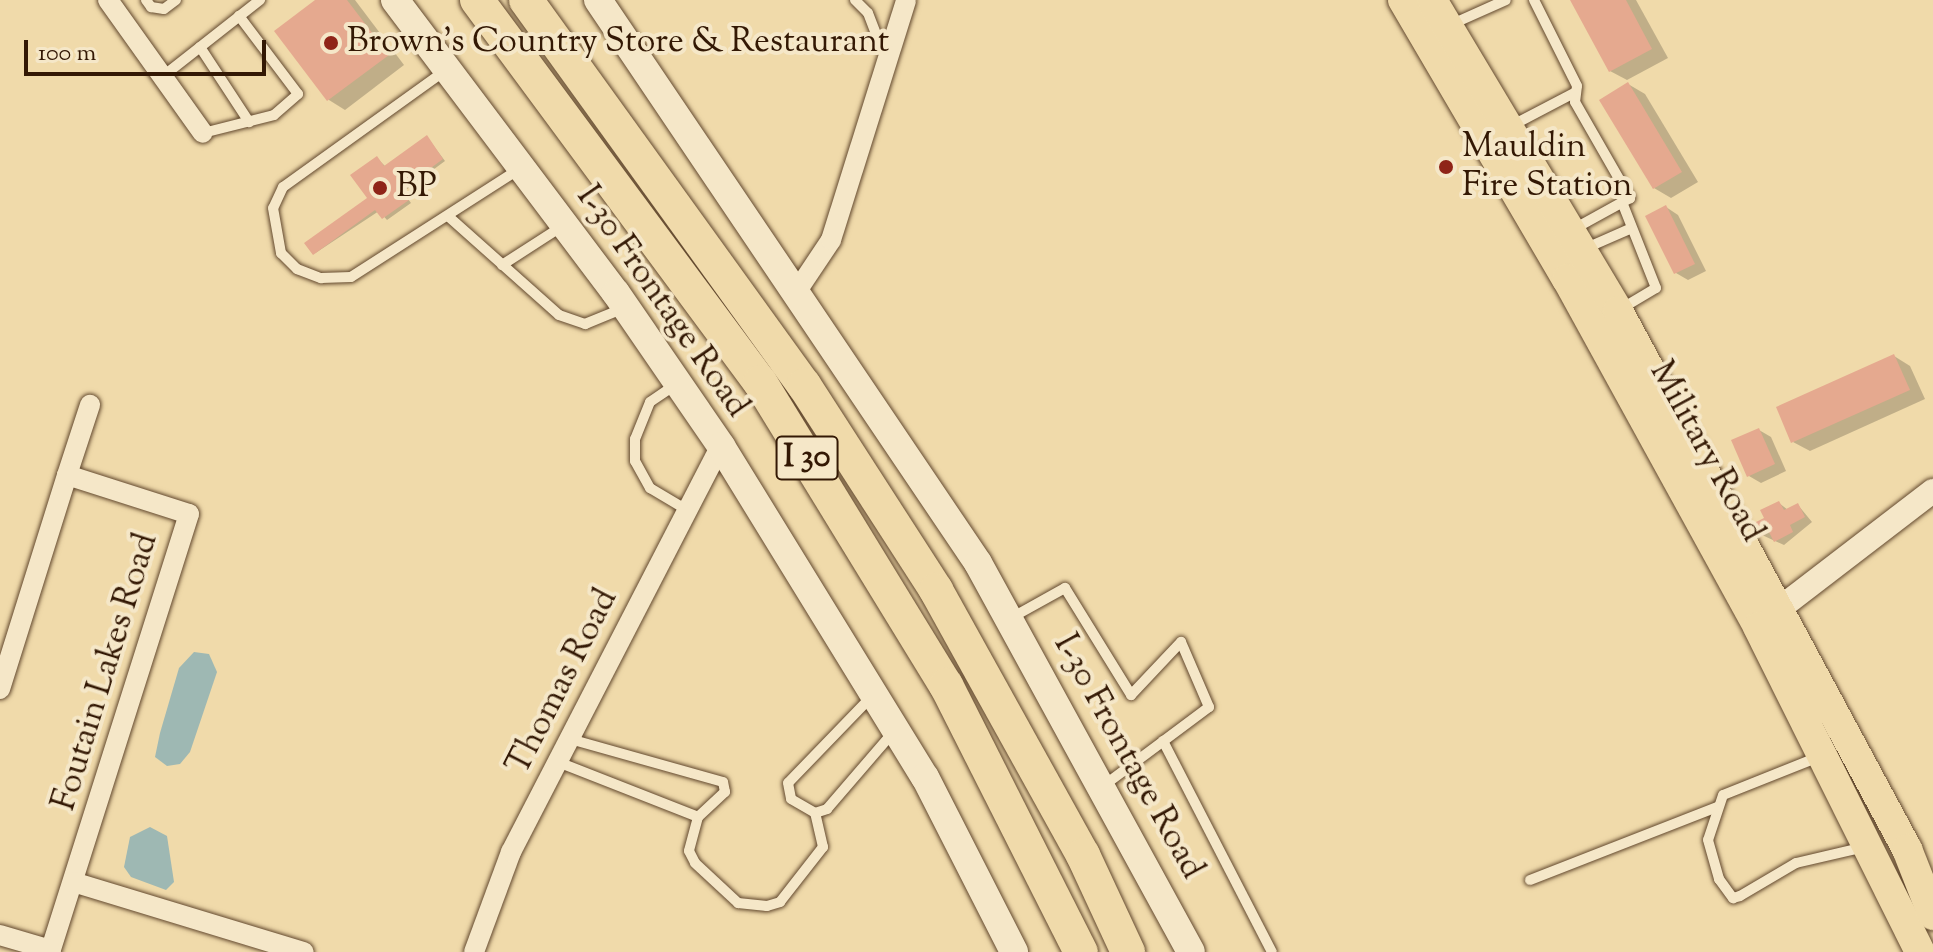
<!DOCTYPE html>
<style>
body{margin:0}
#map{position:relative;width:1933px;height:952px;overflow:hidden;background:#f0daaa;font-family:"Sorts Mill Goudy",serif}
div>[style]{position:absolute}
.water>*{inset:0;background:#9eb8b3}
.shadow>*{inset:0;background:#0003}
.building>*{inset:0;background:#e5a98f}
.roads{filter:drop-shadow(0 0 2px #62482e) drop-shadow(0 0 2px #62482e)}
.service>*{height:10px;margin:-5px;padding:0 5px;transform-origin:5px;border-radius:5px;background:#f5e7c8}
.minor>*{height:20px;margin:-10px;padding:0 10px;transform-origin:10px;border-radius:10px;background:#f5e7c8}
.tertiary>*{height:24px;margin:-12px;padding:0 12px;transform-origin:12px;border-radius:12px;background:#f5e7c8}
.secondary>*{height:28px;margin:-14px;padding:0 14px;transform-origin:14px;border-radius:14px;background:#f5e7c8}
.primary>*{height:30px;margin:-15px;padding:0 15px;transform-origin:15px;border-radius:15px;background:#f0daaa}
.motorway>*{height:34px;margin:-17px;padding:0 17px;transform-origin:17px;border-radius:17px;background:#f0daaa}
.dots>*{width:22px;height:22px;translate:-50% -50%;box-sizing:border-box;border:4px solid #f5e7c8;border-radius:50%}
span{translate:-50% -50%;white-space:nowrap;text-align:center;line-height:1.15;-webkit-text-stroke:8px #f5e7c8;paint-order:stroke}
.shield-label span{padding:2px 6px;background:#f5e7c8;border:2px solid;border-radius:6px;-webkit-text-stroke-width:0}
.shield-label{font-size:32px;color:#331804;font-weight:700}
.poi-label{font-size:34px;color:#331804}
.left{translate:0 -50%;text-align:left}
.street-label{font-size:34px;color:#331804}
.scale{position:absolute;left:24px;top:40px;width:242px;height:36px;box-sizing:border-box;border:4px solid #331804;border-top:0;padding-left:10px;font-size:24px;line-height:28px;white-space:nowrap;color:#331804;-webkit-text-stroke:6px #f5e7c8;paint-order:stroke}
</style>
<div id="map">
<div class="water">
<div style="clip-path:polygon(194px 652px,209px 654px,217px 672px,190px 752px,180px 764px,167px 766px,155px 757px,160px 733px,179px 668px)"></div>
<div style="clip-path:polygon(150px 827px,167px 836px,174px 882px,166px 890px,131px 877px,124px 867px,130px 837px)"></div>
</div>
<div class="shadow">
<div style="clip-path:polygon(318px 0,355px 0,404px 65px,345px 110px,329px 100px,277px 31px)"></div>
<div style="clip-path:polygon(1574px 0,1636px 0,1668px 58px,1627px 80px,1610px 71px)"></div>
<div style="clip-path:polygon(1628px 84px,1645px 94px,1698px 182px,1671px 198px,1654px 188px)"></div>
<div style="clip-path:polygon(427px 137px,445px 161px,403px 192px,411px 203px,387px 220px,379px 211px,314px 254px,369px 198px,377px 158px,386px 167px)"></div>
<div style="clip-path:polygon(1666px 207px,1678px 215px,1706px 271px,1688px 280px,1676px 273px)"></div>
<div style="clip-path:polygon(1894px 356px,1910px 366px,1925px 399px,1810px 451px,1793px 442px)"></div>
<div style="clip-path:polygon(1759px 430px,1771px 437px,1786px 471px,1761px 483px,1749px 476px)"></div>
<div style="clip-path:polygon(1779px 503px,1788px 510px,1798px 505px,1812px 522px,1784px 545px,1762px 535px)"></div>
</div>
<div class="building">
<div style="clip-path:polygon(315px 0,347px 0,389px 55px,327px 101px,274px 31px)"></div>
<div style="clip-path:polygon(1570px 0,1626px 0,1652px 49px,1609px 72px)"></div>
<div style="clip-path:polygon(1628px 82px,1682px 172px,1653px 189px,1599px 100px)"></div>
<div style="clip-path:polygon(427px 135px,443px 159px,401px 190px,409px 200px,382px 219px,375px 210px,313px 255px,304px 243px,367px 198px,350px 175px,377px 156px,384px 166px)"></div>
<div style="clip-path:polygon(1666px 205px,1695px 264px,1674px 274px,1645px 216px)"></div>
<div style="clip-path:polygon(1894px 354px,1910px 390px,1791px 443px,1776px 407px)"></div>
<div style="clip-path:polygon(1759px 428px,1775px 464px,1747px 477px,1731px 440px)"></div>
<div style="clip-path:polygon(1779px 501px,1784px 510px,1798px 503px,1805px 517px,1790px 525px,1793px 532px,1774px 542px,1769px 532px,1760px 537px,1754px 523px,1764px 518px,1760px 510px)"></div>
</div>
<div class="roads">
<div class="service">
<div style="left:146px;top:0;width:9px;rotate:54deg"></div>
<div style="left:151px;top:7px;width:13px;rotate:9deg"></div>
<div style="left:164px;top:9px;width:15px;rotate:-37deg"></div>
<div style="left:855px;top:0;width:18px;rotate:45deg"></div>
<div style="left:868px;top:13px;width:25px;rotate:69deg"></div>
<div style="left:877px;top:36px;width:17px;rotate:21deg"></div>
<div style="left:1534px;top:0;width:96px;rotate:63.4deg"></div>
<div style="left:1577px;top:86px;width:16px;rotate:97deg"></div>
<div style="left:1575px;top:102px;width:111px;rotate:60.2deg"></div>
<div style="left:1630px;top:198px;width:66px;rotate:151.1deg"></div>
<div style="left:1450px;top:25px;width:61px;rotate:-24.1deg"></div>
<div style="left:200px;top:47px;width:90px;rotate:56.8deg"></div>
<div style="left:446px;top:70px;width:201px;rotate:144.3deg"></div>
<div style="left:283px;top:187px;width:23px;rotate:115deg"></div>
<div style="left:273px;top:208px;width:46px;rotate:79.9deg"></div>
<div style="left:281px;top:253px;width:23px;rotate:45deg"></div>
<div style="left:297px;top:269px;width:26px;rotate:21deg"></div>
<div style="left:321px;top:278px;width:30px;rotate:-2deg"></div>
<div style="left:351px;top:277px;width:200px;rotate:-32.7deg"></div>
<div style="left:162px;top:77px;width:125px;rotate:-38.2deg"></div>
<div style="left:1511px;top:126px;width:73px;rotate:-27.6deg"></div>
<div style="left:203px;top:133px;width:73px;rotate:-14.2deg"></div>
<div style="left:274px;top:115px;width:32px;rotate:-41deg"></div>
<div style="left:298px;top:94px;width:98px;rotate:-127.1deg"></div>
<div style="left:449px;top:217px;width:147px;rotate:41.7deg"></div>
<div style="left:559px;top:315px;width:28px;rotate:19deg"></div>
<div style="left:585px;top:324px;width:42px;rotate:-22.3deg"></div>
<div style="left:1584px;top:249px;width:52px;rotate:-23.6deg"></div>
<div style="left:502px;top:265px;width:74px;rotate:-32.8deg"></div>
<div style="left:1619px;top:310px;width:43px;rotate:-30.7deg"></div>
<div style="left:1656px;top:288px;width:92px;rotate:-111.6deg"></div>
<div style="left:675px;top:385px;width:30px;rotate:146deg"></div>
<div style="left:650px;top:402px;width:40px;rotate:112deg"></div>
<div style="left:635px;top:439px;width:22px;rotate:90deg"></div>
<div style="left:635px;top:461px;width:31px;rotate:61deg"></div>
<div style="left:650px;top:488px;width:43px;rotate:30.7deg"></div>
<div style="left:1011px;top:618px;width:62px;rotate:-29.1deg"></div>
<div style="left:1065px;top:588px;width:126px;rotate:58.3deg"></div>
<div style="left:1131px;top:695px;width:73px;rotate:-46.7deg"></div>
<div style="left:1181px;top:642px;width:71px;rotate:66.7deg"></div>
<div style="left:1209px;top:707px;width:132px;rotate:143.3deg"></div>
<div style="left:873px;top:695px;width:122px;rotate:134deg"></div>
<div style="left:788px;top:783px;width:16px;rotate:79deg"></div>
<div style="left:791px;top:799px;width:28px;rotate:30deg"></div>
<div style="left:815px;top:813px;width:13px;rotate:-18deg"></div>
<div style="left:827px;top:809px;width:104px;rotate:-49.3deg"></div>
<div style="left:1163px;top:741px;width:237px;rotate:62.7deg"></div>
<div style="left:1821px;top:756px;width:105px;rotate:158.3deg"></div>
<div style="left:1723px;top:795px;width:47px;rotate:108.4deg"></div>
<div style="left:1708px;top:840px;width:41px;rotate:74.2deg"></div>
<div style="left:1719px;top:879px;width:24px;rotate:54deg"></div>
<div style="left:1733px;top:898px;width:7px;rotate:-16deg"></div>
<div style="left:1740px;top:896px;width:65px;rotate:-30.5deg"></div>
<div style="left:1796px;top:863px;width:70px;rotate:-13.2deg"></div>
<div style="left:558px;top:762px;width:150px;rotate:21.4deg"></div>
<div style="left:698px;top:817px;width:37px;rotate:-43deg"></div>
<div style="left:725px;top:792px;width:10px;rotate:-101deg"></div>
<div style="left:723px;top:782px;width:159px;rotate:-164.3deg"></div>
<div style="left:698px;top:817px;width:35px;rotate:105deg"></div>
<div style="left:689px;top:851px;width:13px;rotate:63deg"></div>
<div style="left:695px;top:863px;width:59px;rotate:42.9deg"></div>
<div style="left:738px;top:903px;width:29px;rotate:6deg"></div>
<div style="left:767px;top:906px;width:14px;rotate:-17deg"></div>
<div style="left:780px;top:902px;width:70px;rotate:-52deg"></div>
<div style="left:823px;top:847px;width:35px;rotate:-103deg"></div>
<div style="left:1530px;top:880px;width:201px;rotate:-21.3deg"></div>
</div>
<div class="minor">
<div style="left:108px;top:0;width:163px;rotate:54.5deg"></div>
<div style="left:795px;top:294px;width:65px;rotate:-56.3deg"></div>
<div style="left:831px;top:240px;width:251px;rotate:-72.6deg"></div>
<div style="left:67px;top:475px;width:74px;rotate:-71.8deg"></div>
<div style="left:0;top:689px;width:224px;rotate:-72.6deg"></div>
<div style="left:67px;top:475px;width:128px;rotate:17.7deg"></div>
<div style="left:189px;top:514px;width:457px;rotate:107.6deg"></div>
<div style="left:51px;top:950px;width:53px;rotate:-163.6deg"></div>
<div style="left:73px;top:882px;width:241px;rotate:16.9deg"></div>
<div style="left:474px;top:952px;width:107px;rotate:-69.7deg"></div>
<div style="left:511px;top:852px;width:457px;rotate:-62.7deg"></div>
</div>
<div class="tertiary">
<div style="left:1779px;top:609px;width:194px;rotate:-37.5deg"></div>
</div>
<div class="secondary">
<div style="left:395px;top:0;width:367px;rotate:53deg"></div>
<div style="left:616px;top:293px;width:186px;rotate:55.5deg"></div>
<div style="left:721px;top:446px;width:389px;rotate:58.4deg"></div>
<div style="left:925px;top:777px;width:196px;rotate:63deg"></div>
<div style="left:598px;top:0;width:679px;rotate:55.98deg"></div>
<div style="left:978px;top:563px;width:443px;rotate:61.3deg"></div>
</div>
<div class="primary">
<div style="left:1403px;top:0;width:324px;rotate:59.6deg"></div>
<div style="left:1567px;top:279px;width:397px;rotate:61.2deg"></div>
<div style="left:1758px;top:627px;width:363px;rotate:63.5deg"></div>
<div style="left:1432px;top:0;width:362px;rotate:59.1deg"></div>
<div style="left:1618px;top:311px;width:611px;rotate:61.76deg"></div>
<div style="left:1907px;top:849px;width:71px;rotate:68.5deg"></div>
</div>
<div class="motorway">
<div style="left:477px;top:0;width:475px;rotate:53.5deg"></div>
<div style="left:760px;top:382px;width:356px;rotate:58.5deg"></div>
<div style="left:946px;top:685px;width:299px;rotate:63.2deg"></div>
<div style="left:526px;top:0;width:475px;rotate:54.2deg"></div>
<div style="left:804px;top:385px;width:244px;rotate:57.2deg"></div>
<div style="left:936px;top:590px;width:303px;rotate:61deg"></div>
<div style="left:1083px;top:855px;width:107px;rotate:65.1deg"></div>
</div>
</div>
<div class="dots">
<div style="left:331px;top:43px;background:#8f2418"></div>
<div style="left:1446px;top:167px;background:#8f2418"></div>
<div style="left:380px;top:188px;background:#8f2418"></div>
</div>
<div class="shield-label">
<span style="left:807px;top:458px">I 30</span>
</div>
<div class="poi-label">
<span class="left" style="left:347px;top:43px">Brown's Country Store &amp; Restaurant</span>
<span class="left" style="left:1462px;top:167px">Mauldin<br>Fire Station</span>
<span class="left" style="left:396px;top:188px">BP</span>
</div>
<div class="street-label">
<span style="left:662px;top:302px;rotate:55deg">I-30 Frontage Road</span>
<span style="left:1706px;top:452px;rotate:61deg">Military Road</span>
<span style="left:106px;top:672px;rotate:-73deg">Foutain Lakes Road</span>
<span style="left:563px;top:682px;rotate:-63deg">Thomas Road</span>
<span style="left:1128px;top:757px;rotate:61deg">I-30 Frontage Road</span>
</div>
<div class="scale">100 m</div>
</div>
